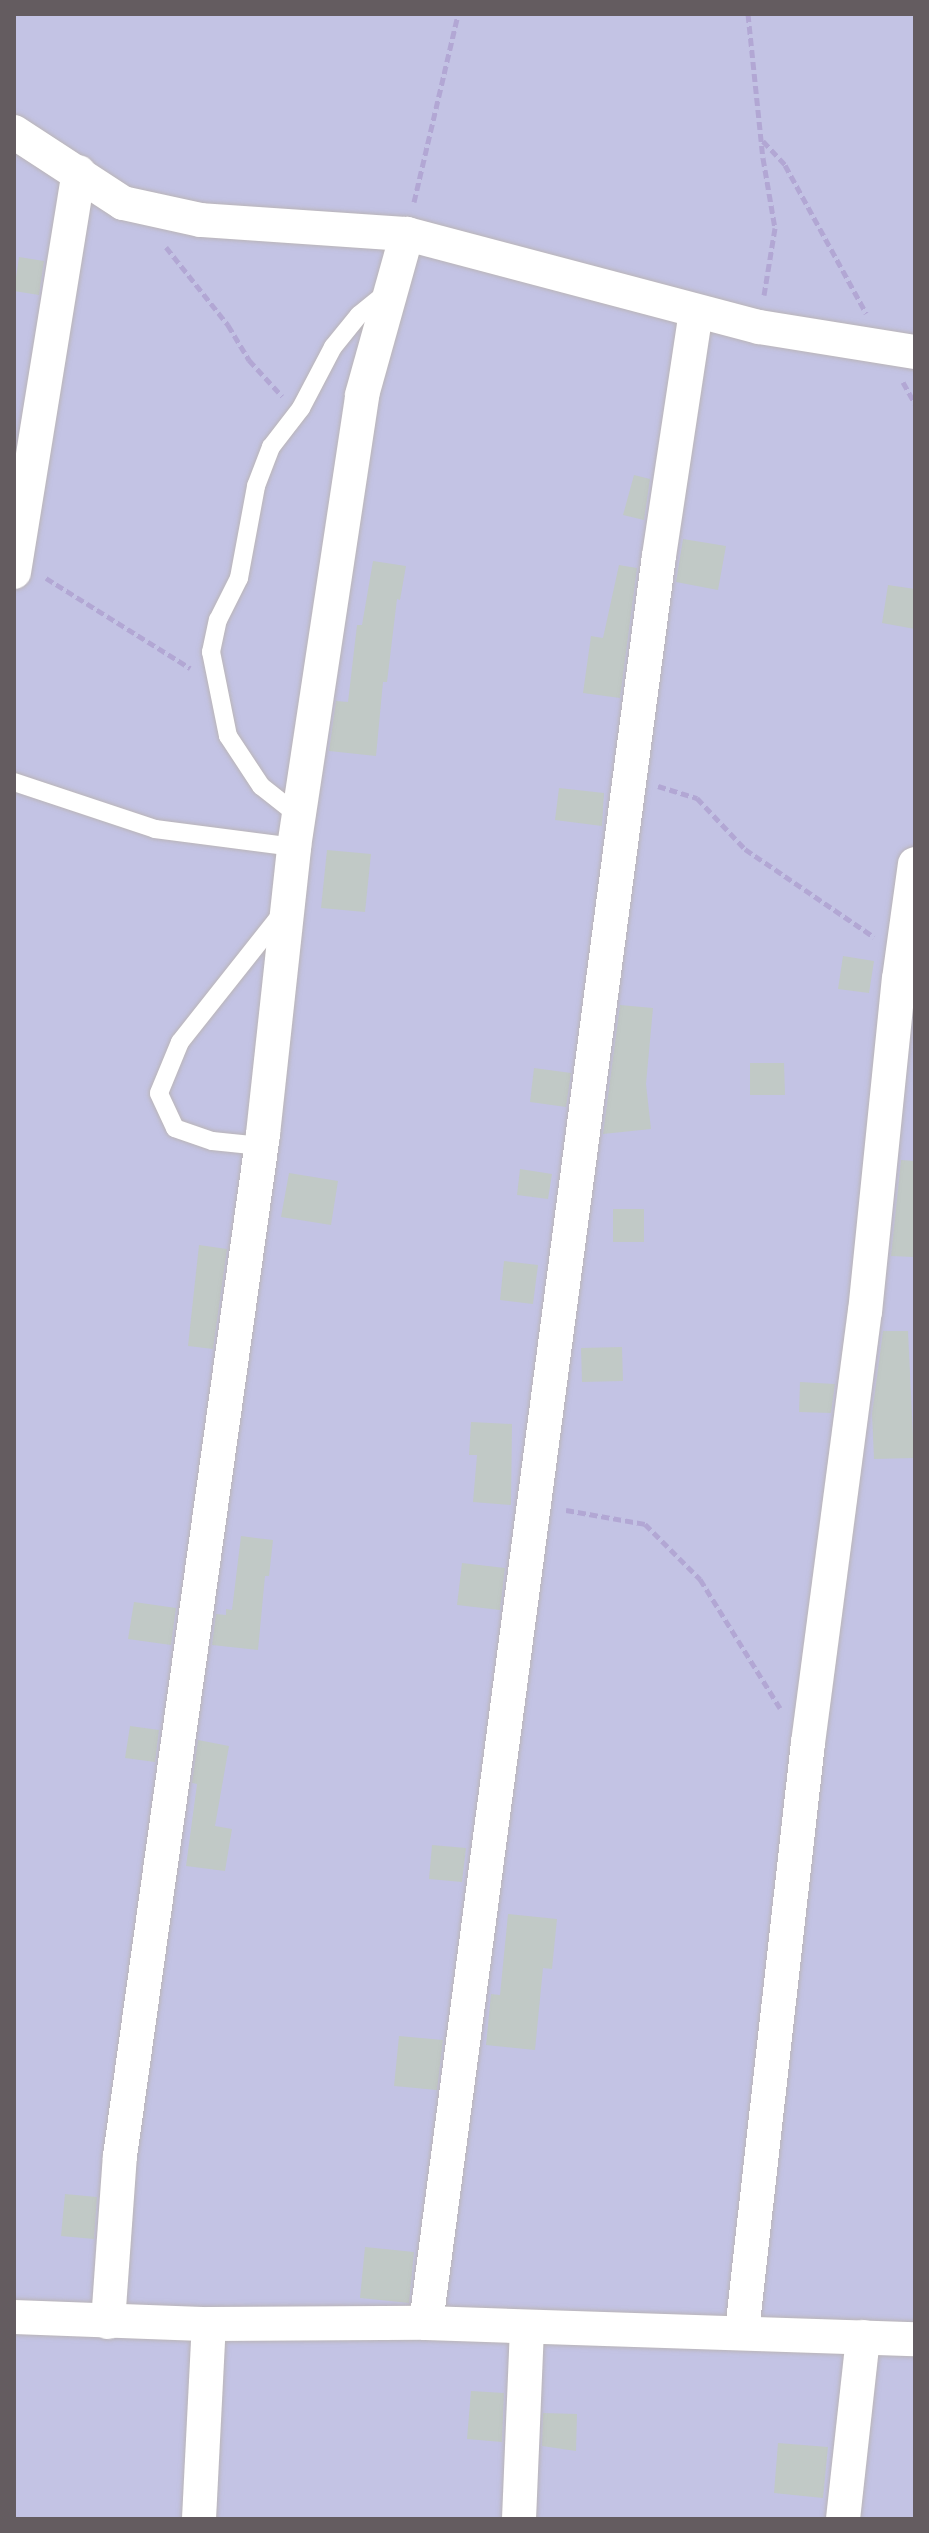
<!DOCTYPE html>
<style>
body{margin:0}
#map{position:relative;width:929px;height:2533px;overflow:hidden;background:#e4eeec;font-family:Barlow,sans-serif}
div>[style]{position:absolute}
.green>*{inset:0;background:#c3c3e4}
.building>*{inset:0;background:#c1c9c6}
.path>*{height:5px;margin-top:-2.5px;transform-origin:0;background:repeating-linear-gradient(90deg,#b2a7d4 0 8px,transparent 0 12px)}
.roads{filter:drop-shadow(0 0 2px #bab5b7) drop-shadow(0 0 2px #bab5b7)}
.service>*{height:18px;margin:-9px;padding:0 9px;transform-origin:9px;border-radius:9px;background:#fff}
.minor>*{height:34px;margin:-17px;padding:0 17px;transform-origin:17px;border-radius:17px;background:#fff}
span{translate:-50% -50%;white-space:nowrap;text-align:center;line-height:1.15;-webkit-text-stroke:6px #fff;paint-order:stroke}
.frame{position:absolute;inset:0;border:16px solid #645c60;pointer-events:none}
</style>
<div id="map">
<div class="green">
<div style="clip-path:polygon(14px 14px,915px 14px,915px 2519px,14px 2519px)"></div>
</div>
<div class="building">
<div style="clip-path:polygon(19px 257px,44px 261px,39px 295px,14px 291px)"></div>
<div style="clip-path:polygon(634px 475px,650px 479px,644px 520px,623px 515px)"></div>
<div style="clip-path:polygon(683px 539px,726px 546px,718px 590px,676px 582px)"></div>
<div style="clip-path:polygon(373px 561px,406px 566px,400px 600px,397px 599px,387px 682px,383px 682px,376px 756px,329px 751px,336px 701px,348px 702px,357px 625px,362px 625px)"></div>
<div style="clip-path:polygon(619px 565px,637px 568px,620px 698px,583px 693px,591px 636px,603px 638px)"></div>
<div style="clip-path:polygon(888px 585px,915px 589px,915px 629px,882px 623px)"></div>
<div style="clip-path:polygon(559px 788px,604px 793px,602px 826px,555px 820px)"></div>
<div style="clip-path:polygon(327px 850px,371px 854px,365px 912px,321px 908px)"></div>
<div style="clip-path:polygon(843px 956px,874px 961px,869px 993px,838px 989px)"></div>
<div style="clip-path:polygon(620px 1005px,653px 1008px,646px 1084px,651px 1129px,603px 1134px)"></div>
<div style="clip-path:polygon(750px 1063px,784px 1063px,785px 1095px,750px 1095px)"></div>
<div style="clip-path:polygon(534px 1068px,571px 1073px,566px 1107px,530px 1102px)"></div>
<div style="clip-path:polygon(901px 1160px,915px 1161px,913px 1257px,891px 1256px)"></div>
<div style="clip-path:polygon(520px 1169px,552px 1174px,548px 1199px,517px 1195px)"></div>
<div style="clip-path:polygon(289px 1173px,338px 1181px,331px 1225px,281px 1217px)"></div>
<div style="clip-path:polygon(613px 1209px,644px 1209px,644px 1242px,613px 1242px)"></div>
<div style="clip-path:polygon(199px 1245px,227px 1249px,213px 1349px,188px 1346px)"></div>
<div style="clip-path:polygon(504px 1261px,538px 1265px,533px 1304px,500px 1300px)"></div>
<div style="clip-path:polygon(883px 1331px,908px 1331px,914px 1458px,874px 1459px,872px 1414px)"></div>
<div style="clip-path:polygon(622px 1347px,623px 1381px,582px 1382px,581px 1348px)"></div>
<div style="clip-path:polygon(800px 1382px,835px 1384px,831px 1413px,799px 1412px)"></div>
<div style="clip-path:polygon(471px 1422px,512px 1424px,511px 1505px,473px 1502px,477px 1455px,469px 1455px)"></div>
<div style="clip-path:polygon(241px 1536px,273px 1540px,269px 1576px,265px 1576px,258px 1650px,212px 1645px,216px 1614px,226px 1615px,226px 1609px,232px 1610px)"></div>
<div style="clip-path:polygon(462px 1563px,505px 1568px,500px 1610px,457px 1605px)"></div>
<div style="clip-path:polygon(134px 1602px,176px 1608px,171px 1645px,128px 1639px)"></div>
<div style="clip-path:polygon(130px 1726px,159px 1730px,155px 1762px,125px 1758px)"></div>
<div style="clip-path:polygon(198px 1740px,229px 1746px,215px 1826px,232px 1829px,225px 1871px,186px 1866px,197px 1784px,192px 1783px)"></div>
<div style="clip-path:polygon(432px 1845px,466px 1848px,462px 1882px,429px 1879px)"></div>
<div style="clip-path:polygon(508px 1914px,557px 1919px,552px 1969px,543px 1968px,535px 2050px,486px 2045px,491px 1994px,500px 1995px)"></div>
<div style="clip-path:polygon(399px 2036px,443px 2040px,437px 2090px,394px 2086px)"></div>
<div style="clip-path:polygon(65px 2194px,97px 2197px,94px 2239px,61px 2236px)"></div>
<div style="clip-path:polygon(365px 2247px,414px 2252px,409px 2303px,360px 2298px)"></div>
<div style="clip-path:polygon(471px 2391px,504px 2393px,502px 2442px,467px 2439px)"></div>
<div style="clip-path:polygon(543px 2413px,577px 2414px,576px 2451px,542px 2446px)"></div>
<div style="clip-path:polygon(778px 2443px,828px 2447px,823px 2498px,774px 2493px)"></div>
</div>
<div class="path">
<div style="left:748px;top:14px;width:145px;rotate:84.1deg"></div>
<div style="left:763px;top:158px;width:71px;rotate:80.3deg"></div>
<div style="left:775px;top:228px;width:68px;rotate:99.3deg"></div>
<div style="left:763px;top:141px;width:33px;rotate:47deg"></div>
<div style="left:785px;top:165px;width:169px;rotate:61.3deg"></div>
<div style="left:414px;top:202px;width:193px;rotate:-76.8deg"></div>
<div style="left:166px;top:247px;width:100px;rotate:51.5deg"></div>
<div style="left:228px;top:325px;width:41px;rotate:59deg"></div>
<div style="left:249px;top:360px;width:49px;rotate:47.5deg"></div>
<div style="left:903px;top:382px;width:25px;rotate:61deg"></div>
<div style="left:46px;top:578px;width:170px;rotate:32deg"></div>
<div style="left:658px;top:786px;width:41px;rotate:17.1deg"></div>
<div style="left:697px;top:798px;width:70px;rotate:46.7deg"></div>
<div style="left:745px;top:849px;width:156px;rotate:34.3deg"></div>
<div style="left:566px;top:1510px;width:80px;rotate:10deg"></div>
<div style="left:645px;top:1524px;width:78px;rotate:45deg"></div>
<div style="left:700px;top:1579px;width:152px;rotate:58.2deg"></div>
</div>
<div class="roads">
<div class="service">
<div style="left:14px;top:782px;width:149px;rotate:18.4deg"></div>
<div style="left:155px;top:829px;width:140px;rotate:7.4deg"></div>
<div style="left:299px;top:816px;width:48px;rotate:-141.7deg"></div>
<div style="left:261px;top:786px;width:60px;rotate:-123.4deg"></div>
<div style="left:228px;top:736px;width:86px;rotate:-101.4deg"></div>
<div style="left:211px;top:652px;width:33px;rotate:-78deg"></div>
<div style="left:218px;top:620px;width:47px;rotate:-63.4deg"></div>
<div style="left:239px;top:578px;width:94px;rotate:-79.5deg"></div>
<div style="left:256px;top:486px;width:42px;rotate:-69deg"></div>
<div style="left:271px;top:447px;width:49px;rotate:-52.4deg"></div>
<div style="left:301px;top:408px;width:69px;rotate:-62.3deg"></div>
<div style="left:333px;top:347px;width:41px;rotate:-50.9deg"></div>
<div style="left:359px;top:315px;width:33px;rotate:-39deg"></div>
<div style="left:261px;top:1146px;width:49px;rotate:-174.2deg"></div>
<div style="left:212px;top:1141px;width:39px;rotate:-161deg"></div>
<div style="left:175px;top:1128px;width:38px;rotate:-115deg"></div>
<div style="left:159px;top:1093px;width:55px;rotate:-67.6deg"></div>
<div style="left:180px;top:1042px;width:166px;rotate:-51.6deg"></div>
</div>
<div class="minor">
<div style="left:14px;top:132px;width:130px;rotate:33.1deg"></div>
<div style="left:123px;top:203px;width:80px;rotate:12.3deg"></div>
<div style="left:201px;top:220px;width:206px;rotate:3.9deg"></div>
<div style="left:407px;top:234px;width:364px;rotate:14.8deg"></div>
<div style="left:759px;top:327px;width:158px;rotate:9.1deg"></div>
<div style="left:14px;top:572px;width:405px;rotate:-80.8deg"></div>
<div style="left:14px;top:2317px;width:195px;rotate:2.1deg"></div>
<div style="left:209px;top:2324px;width:217px;rotate:-0.3deg"></div>
<div style="left:426px;top:2323px;width:489px;rotate:1.9deg"></div>
<div style="left:108px;top:2322px;width:166px;rotate:-85.9deg"></div>
<div style="left:120px;top:2156px;width:1032px;rotate:-82.03deg"></div>
<div style="left:263px;top:1134px;width:289px;rotate:-83.8deg"></div>
<div style="left:294px;top:847px;width:457px;rotate:-81.4deg"></div>
<div style="left:362px;top:395px;width:167px;rotate:-74.4deg"></div>
<div style="left:426px;top:2323px;width:1782px;rotate:-82.49deg"></div>
<div style="left:659px;top:556px;width:247px;rotate:-81.4deg"></div>
<div style="left:742px;top:2331px;width:592px;rotate:-83.6deg"></div>
<div style="left:808px;top:1743px;width:435px;rotate:-82.5deg"></div>
<div style="left:865px;top:1312px;width:335px;rotate:-84.2deg"></div>
<div style="left:899px;top:979px;width:116px;rotate:-82.1deg"></div>
<div style="left:199px;top:2519px;width:195px;rotate:-87.1deg"></div>
<div style="left:519px;top:2519px;width:191px;rotate:-87.6deg"></div>
<div style="left:843px;top:2519px;width:183px;rotate:-83.7deg"></div>
</div>
</div>
<div class="frame"></div>
</div>
